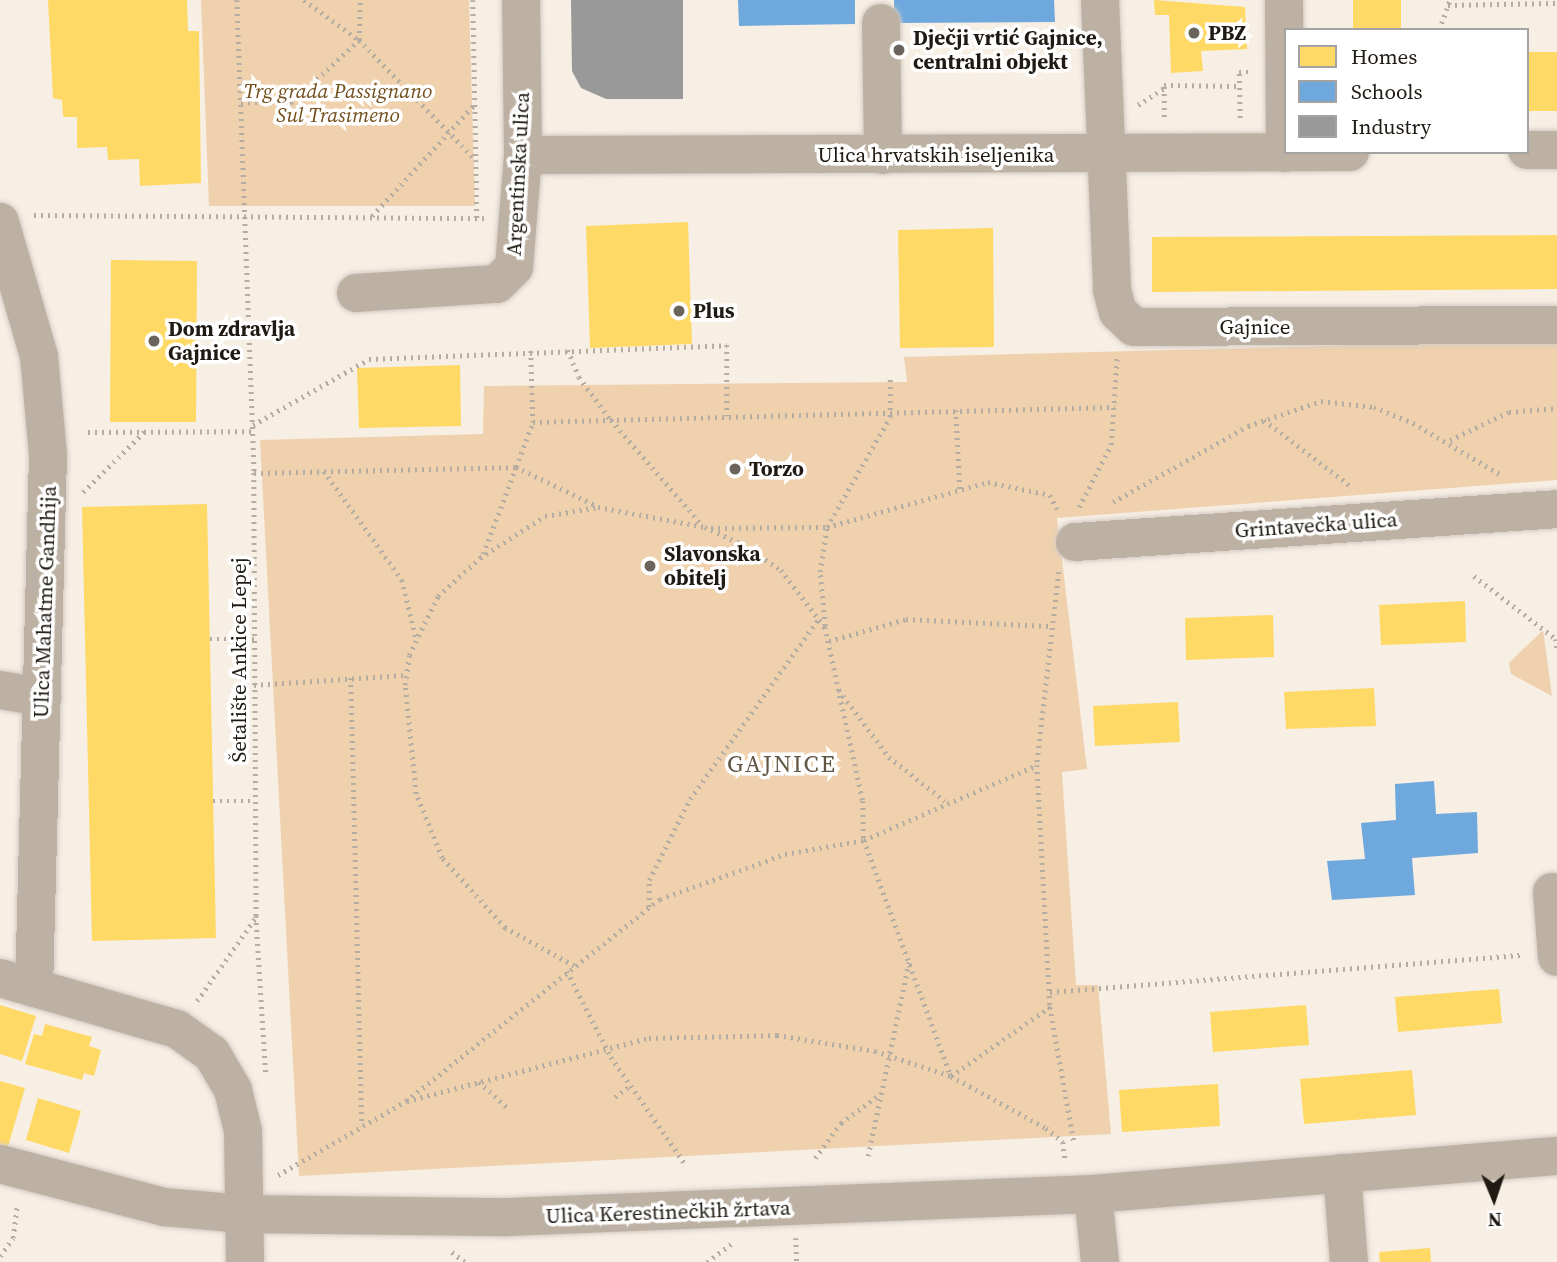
<!DOCTYPE html>
<meta charset="utf-8">
<style>
body{margin:0}
#map{position:relative;width:1557px;height:1262px;overflow:hidden;background:#f7eee4;font-family:"Source Serif 4",serif}
div>[style]{position:absolute}
.green>*{inset:0;background:#efd1ae}
.homes>*{inset:0;background:#ffd966}
.schools>*{inset:0;background:#6fa8dc}
.industry>*{inset:0;background:#999}
.path>*{height:4.5px;margin-top:-2.25px;transform-origin:0;background:repeating-linear-gradient(90deg,#b6ada2 0 2px,transparent 0 7px)}
.roads{filter:drop-shadow(0 0 2px #d3ccc4) drop-shadow(0 0 2px #d3ccc4)}
.minor>*{height:38px;margin:-19px;padding:0 19px;transform-origin:19px;border-radius:19px;background:#bdb1a3}
.dots>*{width:19px;height:19px;translate:-50% -50%;box-sizing:border-box;border:4px solid #fff;border-radius:50%}
span{translate:-50% -50%;white-space:nowrap;text-align:center;line-height:1.15;-webkit-text-stroke:7px #fff;paint-order:stroke}
.poi-label{font-size:21px;color:#1f1a13;font-weight:700}
.left{translate:0 -50%;text-align:left}
.park-label{font-size:21px;color:#734f1d;font-style:italic}
.street-label{font-size:21px;color:#1f1a13}
.quarter-label{font-size:24px;color:#635646;letter-spacing:2px}
.legend{position:absolute;left:1284px;top:28px;width:245px;height:126px;box-sizing:border-box;background:#fff;border:2px solid #a5a3a1;margin:0;padding:9px 12px;list-style:none;font-size:21px;color:#1f1a13}
.legend li{display:flex;align-items:center;gap:14px;height:35px}
.legend b{width:35px;border:2px solid #a5a3a1}
.north{position:absolute;left:1459px;top:1164px;width:70px;height:70px;-webkit-text-stroke:5px #fff;paint-order:stroke;rotate:178deg;font-size:19px;font-weight:700;line-height:28px;text-align:center;color:#1f1a13}
.north::after{content:'';display:block;margin:auto;width:24px;height:32px;background:#1f1a13;clip-path:polygon(50% 0,100% 100%,50% 72%,0 100%)}
</style>
<div id="map">
<div class="green">
<div style="clip-path:polygon(201px 0,469px 0,475px 206px,209px 206px)"></div>
<div style="clip-path:polygon(1557px 340px,1557px 480px,1057px 518px,1087px 769px,1062px 772px,1076px 985px,1098px 985px,1111px 1134px,299px 1176px,260px 440px,483px 434px,484px 386px,907px 382px,904px 357px)"></div>
<div style="clip-path:polygon(1543px 630px,1552px 696px,1511px 674px,1509px 663px)"></div>
</div>
<div class="homes">
<div style="clip-path:polygon(48px 0,187px 0,188px 31px,199px 31px,201px 183px,140px 186px,139px 159px,108px 160px,107px 147px,77px 148px,77px 117px,63px 117px,62px 100px,53px 98px)"></div>
<div style="clip-path:polygon(1154px 0,1245px 7px,1247px 49px,1201px 51px,1203px 71px,1171px 73px,1169px 15px,1155px 15px)"></div>
<div style="clip-path:polygon(1353px 0,1401px 0,1401px 30px,1353px 30px)"></div>
<div style="clip-path:polygon(1527px 52px,1557px 52px,1557px 111px,1527px 111px)"></div>
<div style="clip-path:polygon(688px 222px,692px 344px,590px 348px,586px 226px)"></div>
<div style="clip-path:polygon(993px 228px,994px 347px,900px 348px,898px 230px)"></div>
<div style="clip-path:polygon(1557px 235px,1557px 289px,1152px 292px,1152px 237px)"></div>
<div style="clip-path:polygon(111px 260px,197px 261px,196px 422px,110px 422px)"></div>
<div style="clip-path:polygon(460px 365px,461px 426px,359px 428px,357px 368px)"></div>
<div style="clip-path:polygon(207px 504px,216px 938px,92px 941px,82px 507px)"></div>
<div style="clip-path:polygon(1465px 601px,1466px 642px,1381px 645px,1379px 605px)"></div>
<div style="clip-path:polygon(1273px 615px,1274px 657px,1186px 660px,1185px 618px)"></div>
<div style="clip-path:polygon(1374px 688px,1376px 726px,1286px 729px,1284px 692px)"></div>
<div style="clip-path:polygon(1178px 702px,1180px 742px,1095px 746px,1093px 706px)"></div>
<div style="clip-path:polygon(1499px 989px,1502px 1023px,1398px 1032px,1395px 997px)"></div>
<div style="clip-path:polygon(0 1005px,36px 1016px,22px 1061px,0 1054px)"></div>
<div style="clip-path:polygon(1306px 1005px,1309px 1045px,1213px 1052px,1210px 1012px)"></div>
<div style="clip-path:polygon(45px 1024px,92px 1037px,89px 1046px,101px 1050px,94px 1076px,84px 1073px,82px 1080px,25px 1064px,34px 1034px,42px 1036px)"></div>
<div style="clip-path:polygon(1412px 1070px,1416px 1115px,1304px 1124px,1300px 1079px)"></div>
<div style="clip-path:polygon(0 1081px,25px 1088px,7px 1150px,0 1148px)"></div>
<div style="clip-path:polygon(1218px 1084px,1220px 1126px,1122px 1132px,1119px 1090px)"></div>
<div style="clip-path:polygon(38px 1098px,81px 1111px,69px 1153px,26px 1140px)"></div>
<div style="clip-path:polygon(1430px 1248px,1431px 1262px,1380px 1262px,1379px 1252px)"></div>
</div>
<div class="schools">
<div style="clip-path:polygon(738px 0,855px 0,855px 24px,739px 26px)"></div>
<div style="clip-path:polygon(894px 0,1054px 0,1055px 22px,894px 23px)"></div>
<div style="clip-path:polygon(1434px 781px,1436px 814px,1477px 812px,1478px 853px,1412px 858px,1415px 895px,1332px 900px,1327px 861px,1365px 859px,1361px 823px,1396px 820px,1395px 784px)"></div>
</div>
<div class="industry">
<div style="clip-path:polygon(571px 0,683px 0,683px 99px,606px 99px,581px 88px,572px 71px)"></div>
</div>
<div class="path">
<div style="left:237px;top:0;width:473px;rotate:87.9deg"></div>
<div style="left:254px;top:473px;width:443px;rotate:89.7deg"></div>
<div style="left:256px;top:916px;width:157px;rotate:86.4deg"></div>
<div style="left:304px;top:0;width:68px;rotate:36deg"></div>
<div style="left:359px;top:40px;width:168px;rotate:45.7deg"></div>
<div style="left:476px;top:160px;width:58px;rotate:89deg"></div>
<div style="left:473px;top:0;width:160px;rotate:88.9deg"></div>
<div style="left:1448px;top:5px;width:109px;rotate:-1.1deg"></div>
<div style="left:1439px;top:30px;width:32px;rotate:-70deg"></div>
<div style="left:241px;top:102px;width:50px;rotate:1.1deg"></div>
<div style="left:291px;top:103px;width:93px;rotate:-42.8deg"></div>
<div style="left:359px;top:40px;width:40px;rotate:-88.6deg"></div>
<div style="left:1138px;top:105px;width:30px;rotate:-33deg"></div>
<div style="left:1164px;top:117px;width:32px;rotate:-90deg"></div>
<div style="left:1164px;top:85px;width:75px;rotate:0.8deg"></div>
<div style="left:1240px;top:118px;width:46px;rotate:-91.2deg"></div>
<div style="left:1239px;top:72px;width:12px"></div>
<div style="left:34px;top:215px;width:450px;rotate:0.4deg"></div>
<div style="left:372px;top:216px;width:151px;rotate:-47.4deg"></div>
<div style="left:568px;top:350px;width:29px;rotate:68deg"></div>
<div style="left:579px;top:377px;width:54px;rotate:53.3deg"></div>
<div style="left:611px;top:420px;width:140px;rotate:49deg"></div>
<div style="left:531px;top:351px;width:71px;rotate:88.4deg"></div>
<div style="left:956px;top:410px;width:79px;rotate:87.1deg"></div>
<div style="left:1264px;top:420px;width:111px;rotate:37.3deg"></div>
<div style="left:253px;top:425px;width:133px;rotate:-29.6deg"></div>
<div style="left:369px;top:359px;width:358px;rotate:-2.2deg"></div>
<div style="left:727px;top:345px;width:71px;rotate:90deg"></div>
<div style="left:88px;top:432px;width:165px;rotate:-0.3deg"></div>
<div style="left:1450px;top:440px;width:65px;rotate:-25.4deg"></div>
<div style="left:1509px;top:412px;width:48px;rotate:-4.8deg"></div>
<div style="left:324px;top:471px;width:134px;rotate:54.4deg"></div>
<div style="left:402px;top:580px;width:60px;rotate:76.4deg"></div>
<div style="left:254px;top:473px;width:262px;rotate:-1.3deg"></div>
<div style="left:516px;top:467px;width:48px;rotate:-69.3deg"></div>
<div style="left:533px;top:422px;width:582px;rotate:-1.48deg"></div>
<div style="left:83px;top:492px;width:86px;rotate:-44.5deg"></div>
<div style="left:1113px;top:502px;width:155px;rotate:-29.4deg"></div>
<div style="left:1248px;top:426px;width:77px;rotate:-18.9deg"></div>
<div style="left:1321px;top:401px;width:53px;rotate:6.5deg"></div>
<div style="left:1374px;top:407px;width:42px;rotate:22.3deg"></div>
<div style="left:1413px;top:423px;width:104px;rotate:30.5deg"></div>
<div style="left:1079px;top:507px;width:70px;rotate:-62.7deg"></div>
<div style="left:1111px;top:445px;width:89px;rotate:-86.1deg"></div>
<div style="left:711px;top:528px;width:116px;rotate:-0.5deg"></div>
<div style="left:827px;top:527px;width:167px;rotate:-15.6deg"></div>
<div style="left:988px;top:482px;width:63px;rotate:11.8deg"></div>
<div style="left:1050px;top:495px;width:18px;rotate:63deg"></div>
<div style="left:483px;top:554px;width:93px;rotate:-69.2deg"></div>
<div style="left:516px;top:467px;width:90px;rotate:25.7deg"></div>
<div style="left:1059px;top:572px;width:194px;rotate:96.5deg"></div>
<div style="left:1037px;top:765px;width:242px;rotate:86.9deg"></div>
<div style="left:1050px;top:1007px;width:137px;rotate:79.9deg"></div>
<div style="left:1474px;top:576px;width:103px;rotate:37.5deg"></div>
<div style="left:1556px;top:639px;width:9px;rotate:84deg"></div>
<div style="left:825px;top:626px;width:54px;rotate:-95.3deg"></div>
<div style="left:820px;top:572px;width:46px;rotate:-81.2deg"></div>
<div style="left:827px;top:527px;width:127px;rotate:-60.2deg"></div>
<div style="left:890px;top:417px;width:41px;rotate:-90deg"></div>
<div style="left:210px;top:639px;width:44px"></div>
<div style="left:829px;top:641px;width:80px;rotate:-15.9deg"></div>
<div style="left:906px;top:619px;width:145px;rotate:2.8deg"></div>
<div style="left:351px;top:678px;width:448px;rotate:88.6deg"></div>
<div style="left:254px;top:685px;width:152px;rotate:-3.8deg"></div>
<div style="left:839px;top:690px;width:84px;rotate:53.3deg"></div>
<div style="left:889px;top:757px;width:71px;rotate:38.2deg"></div>
<div style="left:213px;top:801px;width:42px"></div>
<div style="left:649px;top:907px;width:27px;rotate:-90deg"></div>
<div style="left:649px;top:880px;width:91px;rotate:-63.2deg"></div>
<div style="left:690px;top:799px;width:222px;rotate:-54.5deg"></div>
<div style="left:574px;top:966px;width:79px;rotate:-151.2deg"></div>
<div style="left:505px;top:928px;width:94px;rotate:-132deg"></div>
<div style="left:442px;top:858px;width:69px;rotate:-112.1deg"></div>
<div style="left:416px;top:794px;width:110px;rotate:-95.8deg"></div>
<div style="left:405px;top:685px;width:30px;rotate:-82deg"></div>
<div style="left:409px;top:655px;width:66px;rotate:-63.8deg"></div>
<div style="left:438px;top:596px;width:57px;rotate:-42.1deg"></div>
<div style="left:480px;top:558px;width:77px;rotate:-32.9deg"></div>
<div style="left:545px;top:516px;width:54px;rotate:-9.6deg"></div>
<div style="left:598px;top:507px;width:109px;rotate:10.6deg"></div>
<div style="left:705px;top:527px;width:41px;rotate:24.7deg"></div>
<div style="left:742px;top:544px;width:47px;rotate:33.7deg"></div>
<div style="left:781px;top:570px;width:72px;rotate:52.3deg"></div>
<div style="left:825px;top:627px;width:178px;rotate:77.7deg"></div>
<div style="left:863px;top:801px;width:39px;rotate:89deg"></div>
<div style="left:864px;top:840px;width:252px;rotate:69.8deg"></div>
<div style="left:951px;top:1076px;width:121px;rotate:-34.9deg"></div>
<div style="left:567px;top:971px;width:97px;rotate:62.9deg"></div>
<div style="left:611px;top:1057px;width:130px;rotate:55.3deg"></div>
<div style="left:1050px;top:992px;width:475px;rotate:-4.5deg"></div>
<div style="left:197px;top:1001px;width:103px;rotate:-54.9deg"></div>
<div style="left:479px;top:1082px;width:42px;rotate:42.1deg"></div>
<div style="left:615px;top:1097px;width:20px;rotate:-37deg"></div>
<div style="left:407px;top:1101px;width:250px;rotate:-14.6deg"></div>
<div style="left:649px;top:1038px;width:128px;rotate:-1.3deg"></div>
<div style="left:777px;top:1035px;width:99px;rotate:9.3deg"></div>
<div style="left:875px;top:1051px;width:80px;rotate:18.2deg"></div>
<div style="left:951px;top:1076px;width:108px;rotate:28.7deg"></div>
<div style="left:1046px;top:1128px;width:22px;rotate:39deg"></div>
<div style="left:1063px;top:1142px;width:17px;rotate:83deg"></div>
<div style="left:868px;top:1156px;width:198px;rotate:-78.1deg"></div>
<div style="left:815px;top:1158px;width:44px;rotate:-53.4deg"></div>
<div style="left:841px;top:1123px;width:47px;rotate:-36.4deg"></div>
<div style="left:278px;top:1175px;width:148px;rotate:-30deg"></div>
<div style="left:406px;top:1101px;width:325px;rotate:-38.5deg"></div>
<div style="left:660px;top:899px;width:133px;rotate:-19.8deg"></div>
<div style="left:785px;top:854px;width:80px;rotate:-10deg"></div>
<div style="left:864px;top:840px;width:189px;rotate:-23.4deg"></div>
<div style="left:796px;top:1238px;width:24px;rotate:88deg"></div>
<div style="left:452px;top:1252px;width:16px;rotate:38deg"></div>
<div style="left:0;top:1256px;width:22px;rotate:-54deg"></div>
<div style="left:13px;top:1238px;width:34px;rotate:-83deg"></div>
<div style="left:707px;top:1262px;width:30px;rotate:-37deg"></div>
</div>
<div class="roads">
<div class="minor">
<div style="left:1100px;top:0;width:290px;rotate:87.6deg"></div>
<div style="left:1112px;top:290px;width:23px;rotate:75deg"></div>
<div style="left:1118px;top:312px;width:22px;rotate:43deg"></div>
<div style="left:1134px;top:327px;width:423px;rotate:-0.3deg"></div>
<div style="left:1284px;top:0;width:153px;rotate:89.6deg"></div>
<div style="left:881px;top:23px;width:132px;rotate:89.1deg"></div>
<div style="left:1527px;top:150px;width:30px"></div>
<div style="left:523px;top:155px;width:827px;rotate:-0.21deg"></div>
<div style="left:0;top:222px;width:140px;rotate:73.8deg"></div>
<div style="left:39px;top:356px;width:99px;rotate:84.8deg"></div>
<div style="left:48px;top:455px;width:533px;rotate:91.5deg"></div>
<div style="left:356px;top:293px;width:141px;rotate:-3.7deg"></div>
<div style="left:497px;top:284px;width:24px;rotate:-45deg"></div>
<div style="left:514px;top:267px;width:112px;rotate:-85.4deg"></div>
<div style="left:523px;top:155px;width:155px;rotate:-90.7deg"></div>
<div style="left:1075px;top:542px;width:483px;rotate:-3.9deg"></div>
<div style="left:0;top:690px;width:43px;rotate:9.5deg"></div>
<div style="left:1552px;top:892px;width:65px;rotate:85.6deg"></div>
<div style="left:0;top:978px;width:184px;rotate:16.1deg"></div>
<div style="left:177px;top:1029px;width:43px;rotate:35.5deg"></div>
<div style="left:212px;top:1054px;width:42px;rotate:59.7deg"></div>
<div style="left:233px;top:1090px;width:42px;rotate:76.3deg"></div>
<div style="left:243px;top:1131px;width:131px;rotate:89.1deg"></div>
<div style="left:0;top:1164px;width:170px;rotate:14.7deg"></div>
<div style="left:164px;top:1207px;width:80px;rotate:5deg"></div>
<div style="left:244px;top:1214px;width:264px;rotate:0.7deg"></div>
<div style="left:508px;top:1217px;width:585px;rotate:-2.25deg"></div>
<div style="left:1093px;top:1194px;width:466px;rotate:-4.7deg"></div>
<div style="left:1342px;top:1173px;width:89px;rotate:85.5deg"></div>
<div style="left:1093px;top:1194px;width:68px;rotate:84.1deg"></div>
</div>
</div>
<div class="dots">
<div style="left:1194px;top:33px;background:#6b645c"></div>
<div style="left:899px;top:50px;background:#6b645c"></div>
<div style="left:679px;top:311px;background:#6b645c"></div>
<div style="left:154px;top:341px;background:#6b645c"></div>
<div style="left:735px;top:469px;background:#6b645c"></div>
<div style="left:650px;top:566px;background:#6b645c"></div>
</div>
<div class="poi-label">
<span class="left" style="left:1208px;top:33px">PBZ</span>
<span class="left" style="left:913px;top:50px">Dječji vrtić Gajnice,<br>centralni objekt</span>
<span class="left" style="left:693px;top:311px">Plus</span>
<span class="left" style="left:168px;top:341px">Dom zdravlja<br>Gajnice</span>
<span class="left" style="left:749px;top:469px">Torzo</span>
<span class="left" style="left:664px;top:566px">Slavonska<br>obitelj</span>
</div>
<div class="park-label">
<span style="left:338px;top:103px">Trg grada Passignano<br>Sul Trasimeno</span>
</div>
<div class="street-label">
<span style="left:936px;top:155px">Ulica hrvatskih iseljenika</span>
<span style="left:518px;top:174px;rotate:-87deg">Argentinska ulica</span>
<span style="left:1255px;top:327px">Gajnice</span>
<span style="left:1316px;top:525px;rotate:-4deg">Grintavečka ulica</span>
<span style="left:45px;top:602px;rotate:-88deg">Ulica Mahatme Gandhija</span>
<span style="left:239px;top:660px;rotate:-90deg">Šetalište Ankice Lepej</span>
<span style="left:668px;top:1212px;rotate:-2deg">Ulica Kerestinečkih žrtava</span>
</div>
<div class="quarter-label">
<span style="left:782px;top:764px">GAJNICE</span>
</div>
<ul class="legend">
<li><b style="height:19px;background:#ffd966"></b>Homes</li>
<li><b style="height:19px;background:#6fa8dc"></b>Schools</li>
<li><b style="height:19px;background:#999"></b>Industry</li>
</ul>
<div class="north">N</div>
</div>
